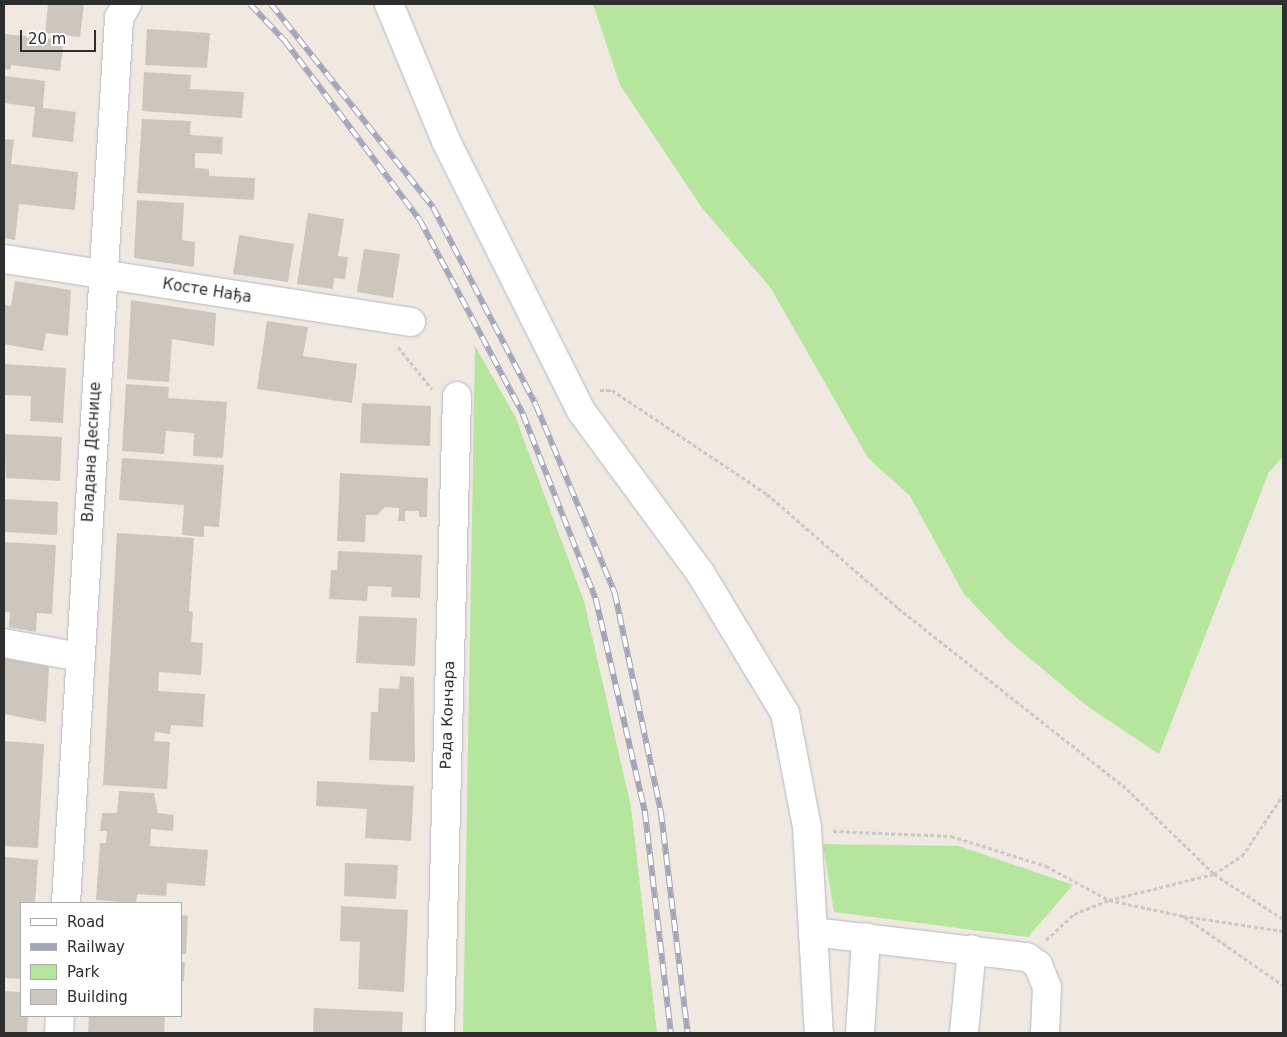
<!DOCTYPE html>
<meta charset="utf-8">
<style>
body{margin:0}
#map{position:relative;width:1287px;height:1037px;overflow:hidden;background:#efe9e1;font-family:"DejaVu Sans",sans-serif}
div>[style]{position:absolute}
.green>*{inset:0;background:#b6e59e}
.building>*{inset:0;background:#cbc7bf}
.path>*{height:3px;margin-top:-1.5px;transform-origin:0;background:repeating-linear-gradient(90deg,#c9c9c9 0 4px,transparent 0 6.5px)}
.roads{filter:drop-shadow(0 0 1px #b4b7c1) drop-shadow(0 0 1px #b4b7c1)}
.minor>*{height:28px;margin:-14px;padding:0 14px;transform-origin:14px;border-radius:14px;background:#fff}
.rail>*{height:5.5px;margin-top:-2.75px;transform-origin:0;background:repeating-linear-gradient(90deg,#fff 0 11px,#a3a6b8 0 22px);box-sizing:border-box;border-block:1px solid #a3a6b8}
span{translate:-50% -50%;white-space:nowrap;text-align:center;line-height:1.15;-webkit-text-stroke:4.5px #fff;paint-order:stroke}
.street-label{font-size:15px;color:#2e2e2e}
.frame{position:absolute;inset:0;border:5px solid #2e2e2e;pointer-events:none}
.legend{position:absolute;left:20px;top:902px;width:162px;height:115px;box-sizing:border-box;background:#fff;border:1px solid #ababab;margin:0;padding:6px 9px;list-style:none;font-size:15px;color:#2e2e2e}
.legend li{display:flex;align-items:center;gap:10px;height:25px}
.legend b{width:25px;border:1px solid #ababab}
.scale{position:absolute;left:20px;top:30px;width:76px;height:22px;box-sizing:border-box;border:2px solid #2e2e2e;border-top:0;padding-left:6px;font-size:15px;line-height:18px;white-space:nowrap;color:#2e2e2e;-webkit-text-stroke:4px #fff;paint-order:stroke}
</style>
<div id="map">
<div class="green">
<div style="clip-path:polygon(593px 4px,1283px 4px,1283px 457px,1269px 472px,1159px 754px,1087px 706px,1009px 641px,964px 594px,910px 496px,868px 458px,770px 287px,702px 208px,620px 85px)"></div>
<div style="clip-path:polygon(475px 346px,515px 416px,584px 601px,631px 807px,657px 1033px,463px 1033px)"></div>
<div style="clip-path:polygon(823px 844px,959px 846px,1073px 885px,1028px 937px,834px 912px)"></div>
</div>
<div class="building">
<div style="clip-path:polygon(48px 4px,84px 4px,80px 37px,45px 33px)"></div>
<div style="clip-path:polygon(147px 29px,210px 33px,207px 68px,145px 65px)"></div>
<div style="clip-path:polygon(4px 34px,64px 40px,60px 71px,11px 65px,10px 70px,4px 69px)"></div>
<div style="clip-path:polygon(144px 72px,191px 75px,190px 89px,244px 92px,242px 118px,142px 111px)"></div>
<div style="clip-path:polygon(4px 76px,45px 81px,43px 108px,76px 112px,73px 142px,32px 137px,35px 107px,4px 103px)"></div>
<div style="clip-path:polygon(142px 119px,191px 121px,190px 135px,223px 137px,222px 154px,195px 153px,195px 168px,209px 169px,209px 176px,255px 178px,254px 200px,137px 193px)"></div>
<div style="clip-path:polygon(4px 139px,14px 140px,11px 164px,78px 172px,75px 210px,19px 204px,15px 240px,4px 238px)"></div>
<div style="clip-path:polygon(137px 200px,184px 203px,182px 240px,195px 242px,194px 267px,134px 258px)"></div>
<div style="clip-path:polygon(308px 213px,344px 219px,338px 256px,348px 257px,345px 279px,334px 278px,333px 289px,297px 284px)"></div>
<div style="clip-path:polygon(239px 235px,294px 244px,288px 282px,233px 274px)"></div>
<div style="clip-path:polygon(364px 249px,400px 254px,393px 298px,357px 292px)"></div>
<div style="clip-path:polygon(15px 281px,71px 290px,68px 336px,46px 333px,43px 351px,4px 344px,4px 305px,11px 306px)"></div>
<div style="clip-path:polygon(131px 300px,216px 313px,214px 346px,172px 339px,169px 382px,127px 379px)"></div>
<div style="clip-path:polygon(267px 321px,308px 327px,303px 356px,357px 364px,352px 403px,257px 389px)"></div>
<div style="clip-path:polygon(4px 364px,66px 368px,63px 423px,30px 421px,31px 396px,4px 395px)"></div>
<div style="clip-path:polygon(126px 384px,169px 387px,168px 398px,227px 402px,223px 458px,193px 456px,194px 433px,166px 431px,164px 454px,122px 451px)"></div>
<div style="clip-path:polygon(362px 403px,431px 406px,430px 446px,360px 443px)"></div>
<div style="clip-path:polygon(4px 434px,62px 437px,60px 481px,6px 478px)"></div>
<div style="clip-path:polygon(122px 458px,224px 465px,219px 527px,204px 526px,204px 537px,182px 535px,184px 505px,119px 500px)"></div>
<div style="clip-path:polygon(340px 473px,428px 478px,427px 517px,419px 517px,419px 511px,405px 511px,405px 521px,398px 521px,399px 508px,385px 507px,377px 515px,366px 515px,365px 542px,337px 541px)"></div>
<div style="clip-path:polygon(4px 499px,58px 502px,57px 535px,4px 532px)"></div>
<div style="clip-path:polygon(117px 533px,194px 538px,189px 611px,193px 612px,191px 642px,203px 643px,201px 675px,159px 672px,158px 691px,205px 694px,203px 727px,171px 725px,170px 734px,155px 732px,154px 741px,170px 742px,167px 789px,103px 785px)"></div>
<div style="clip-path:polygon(4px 542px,56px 545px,52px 614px,37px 613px,36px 632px,9px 627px,10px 612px,4px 612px)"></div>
<div style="clip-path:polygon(338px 551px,422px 555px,420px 598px,391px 597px,392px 587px,368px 586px,367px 601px,329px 599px,331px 570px,337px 570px)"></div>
<div style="clip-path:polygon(359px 616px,417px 618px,415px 666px,356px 663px)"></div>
<div style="clip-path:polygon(4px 658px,49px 667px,46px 722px,4px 714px)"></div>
<div style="clip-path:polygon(400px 676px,414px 677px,415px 762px,369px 760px,371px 712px,378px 712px,379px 688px,399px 689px)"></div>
<div style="clip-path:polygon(4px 741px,44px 744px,38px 848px,4px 846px)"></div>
<div style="clip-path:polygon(317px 781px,414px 786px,411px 841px,365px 838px,367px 809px,316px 806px)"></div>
<div style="clip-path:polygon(119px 791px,154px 793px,158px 813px,174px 815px,173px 831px,151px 829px,150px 846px,208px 850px,205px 886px,167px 883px,166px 896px,137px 894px,136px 903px,96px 900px,100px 843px,106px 843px,107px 831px,100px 831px,102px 813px,117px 813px)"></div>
<div style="clip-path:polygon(4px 857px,38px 860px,35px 903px,21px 903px,21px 979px,4px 978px)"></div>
<div style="clip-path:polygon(345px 863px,398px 865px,396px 899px,344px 896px)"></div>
<div style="clip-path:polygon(341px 906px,408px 910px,404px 992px,358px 989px,360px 942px,340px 941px)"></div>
<div style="clip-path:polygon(181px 915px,188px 916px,186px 954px,181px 954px)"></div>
<div style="clip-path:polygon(181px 962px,185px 962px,184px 981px,181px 981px)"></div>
<div style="clip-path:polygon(4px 991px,21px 992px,21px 1016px,28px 1016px,27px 1033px,4px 1032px)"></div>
<div style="clip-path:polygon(314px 1008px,403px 1012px,402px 1033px,313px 1033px)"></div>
<div style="clip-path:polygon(89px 1016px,165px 1016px,164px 1033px,88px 1033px)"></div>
</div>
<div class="path">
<div style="left:398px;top:347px;width:54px;rotate:51deg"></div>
<div style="left:600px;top:390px;width:12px"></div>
<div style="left:612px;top:390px;width:187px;rotate:33.9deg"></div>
<div style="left:767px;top:494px;width:174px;rotate:41deg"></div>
<div style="left:898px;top:608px;width:292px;rotate:38.3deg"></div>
<div style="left:1127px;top:789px;width:122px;rotate:44.3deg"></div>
<div style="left:1214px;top:874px;width:82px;rotate:33.1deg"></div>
<div style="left:833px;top:831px;width:118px;rotate:2.4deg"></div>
<div style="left:951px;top:836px;width:100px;rotate:17.5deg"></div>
<div style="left:1046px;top:866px;width:72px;rotate:28.4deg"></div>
<div style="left:1109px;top:900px;width:76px;rotate:12.2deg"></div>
<div style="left:1183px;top:916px;width:101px;rotate:8.5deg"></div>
<div style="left:1185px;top:917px;width:119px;rotate:34.8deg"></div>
<div style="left:1046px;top:940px;width:38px;rotate:-43deg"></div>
<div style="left:1074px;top:914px;width:38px;rotate:-22deg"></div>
<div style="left:1109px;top:900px;width:108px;rotate:-13.9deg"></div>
<div style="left:1214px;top:874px;width:33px;rotate:-33deg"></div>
<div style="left:1242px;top:856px;width:73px;rotate:-56.1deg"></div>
</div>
<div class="roads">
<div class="minor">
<div style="left:389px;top:4px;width:148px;rotate:67.4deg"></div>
<div style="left:446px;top:141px;width:303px;rotate:63.4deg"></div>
<div style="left:582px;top:412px;width:201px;rotate:53.7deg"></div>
<div style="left:701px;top:574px;width:162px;rotate:58.9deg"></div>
<div style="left:785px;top:713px;width:116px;rotate:79.1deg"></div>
<div style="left:807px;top:827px;width:206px;rotate:86.7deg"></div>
<div style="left:4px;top:259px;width:412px;rotate:8.8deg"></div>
<div style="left:4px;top:643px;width:77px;rotate:10.4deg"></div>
<div style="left:66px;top:903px;width:887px;rotate:-86.57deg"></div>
<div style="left:119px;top:18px;width:16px;rotate:-60deg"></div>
<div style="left:813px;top:932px;width:215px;rotate:6.7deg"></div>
<div style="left:1027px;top:957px;width:14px;rotate:36deg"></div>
<div style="left:1038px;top:965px;width:24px;rotate:68deg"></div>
<div style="left:1047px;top:987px;width:46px;rotate:92.5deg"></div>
<div style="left:59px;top:1033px;width:17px;rotate:-87deg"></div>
<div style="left:440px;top:1033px;width:637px;rotate:-88.47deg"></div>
<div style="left:860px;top:1033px;width:96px;rotate:-86.4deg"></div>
<div style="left:964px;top:1033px;width:84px;rotate:-84.6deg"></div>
</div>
</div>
<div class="rail">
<div style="left:250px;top:4px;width:51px;rotate:46.6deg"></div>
<div style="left:285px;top:41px;width:224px;rotate:53deg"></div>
<div style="left:420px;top:220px;width:220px;rotate:62deg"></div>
<div style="left:523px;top:414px;width:199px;rotate:68.5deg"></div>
<div style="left:596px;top:599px;width:218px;rotate:77deg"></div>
<div style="left:645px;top:811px;width:224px;rotate:83.3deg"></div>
<div style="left:271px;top:4px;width:260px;rotate:51.4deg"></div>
<div style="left:433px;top:207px;width:223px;rotate:62.5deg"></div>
<div style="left:536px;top:405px;width:204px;rotate:67.2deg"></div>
<div style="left:615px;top:593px;width:223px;rotate:78.1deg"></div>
<div style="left:661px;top:811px;width:224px;rotate:83.1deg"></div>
</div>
<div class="street-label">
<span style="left:207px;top:291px;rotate:9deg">Косте Нађа</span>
<span style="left:92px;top:452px;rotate:-87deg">Владана Деснице</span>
<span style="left:448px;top:715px;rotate:-88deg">Рада Кончара</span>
</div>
<div class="frame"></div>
<ul class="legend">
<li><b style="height:6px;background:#fff"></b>Road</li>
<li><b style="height:6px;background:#a3a6b8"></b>Railway</li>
<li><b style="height:14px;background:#b6e59e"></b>Park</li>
<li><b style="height:14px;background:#cbc7bf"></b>Building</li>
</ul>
<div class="scale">20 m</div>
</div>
